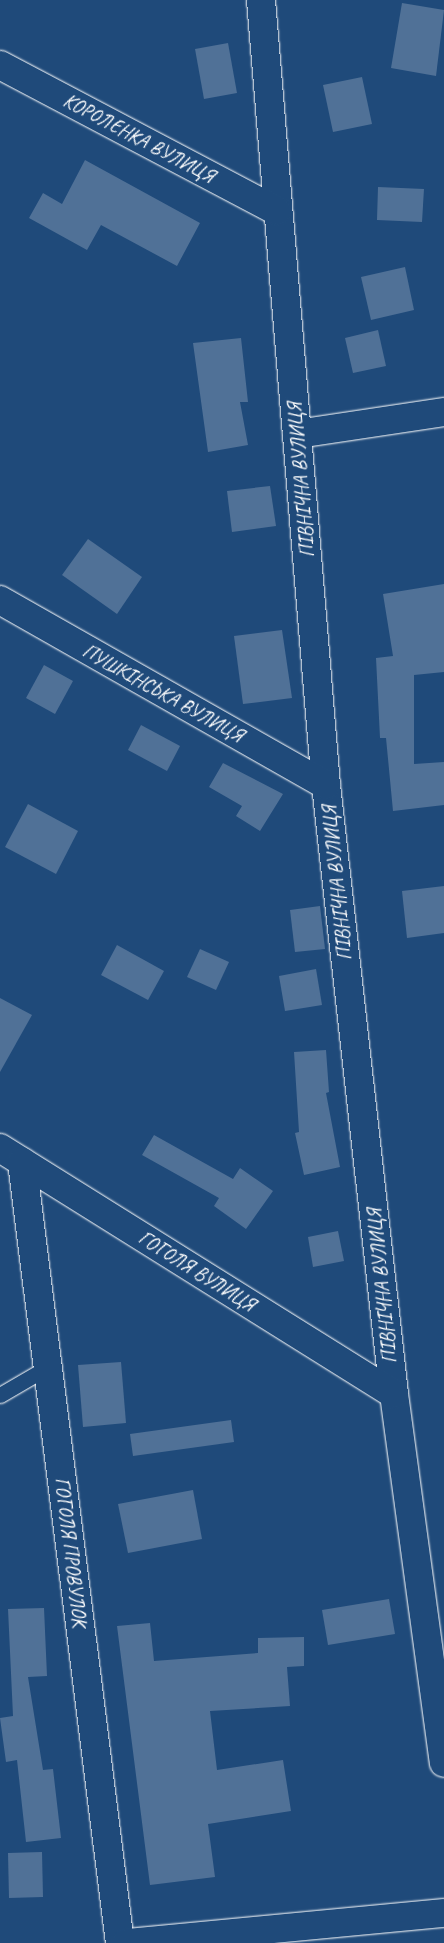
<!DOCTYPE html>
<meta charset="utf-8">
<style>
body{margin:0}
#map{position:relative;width:444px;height:1943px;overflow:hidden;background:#1f4a7a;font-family:Caveat,sans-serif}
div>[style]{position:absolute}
.building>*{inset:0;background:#507197}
.roads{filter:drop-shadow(0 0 1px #fff) drop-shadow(0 0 1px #fff)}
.lane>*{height:15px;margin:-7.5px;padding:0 7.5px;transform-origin:7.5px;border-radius:7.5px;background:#1f4a7a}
.street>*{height:28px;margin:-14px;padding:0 14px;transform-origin:14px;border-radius:14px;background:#1f4a7a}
span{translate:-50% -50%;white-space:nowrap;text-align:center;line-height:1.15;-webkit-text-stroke:4.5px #1f4a7a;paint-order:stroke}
.street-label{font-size:20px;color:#fff}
</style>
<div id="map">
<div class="building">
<div style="clip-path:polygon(402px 3px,444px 10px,436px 76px,391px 68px)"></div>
<div style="clip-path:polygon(228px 43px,237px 93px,204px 99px,195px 49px)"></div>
<div style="clip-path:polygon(362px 77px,372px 124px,333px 132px,323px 85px)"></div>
<div style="clip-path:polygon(85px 160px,200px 223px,177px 266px,101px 225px,87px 250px,29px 218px,43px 193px,62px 204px)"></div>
<div style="clip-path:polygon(378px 187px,424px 189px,422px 222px,377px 220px)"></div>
<div style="clip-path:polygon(405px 267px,414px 310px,371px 320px,361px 277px)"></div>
<div style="clip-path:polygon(378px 330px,386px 366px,353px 373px,345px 338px)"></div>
<div style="clip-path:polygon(241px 338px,248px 402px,240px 402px,248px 445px,208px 452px,193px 343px)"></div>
<div style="clip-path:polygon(270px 486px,276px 526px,232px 532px,227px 491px)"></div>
<div style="clip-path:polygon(88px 539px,142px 577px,117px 614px,62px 575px)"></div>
<div style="clip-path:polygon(444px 584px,444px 672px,414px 675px,414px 764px,444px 762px,444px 805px,393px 811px,386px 738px,380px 738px,376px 658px,393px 656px,383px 594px)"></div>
<div style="clip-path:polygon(282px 630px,292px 698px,243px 704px,234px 636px)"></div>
<div style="clip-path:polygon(44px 665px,73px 681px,55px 714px,26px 698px)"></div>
<div style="clip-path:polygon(141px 725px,180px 746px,167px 771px,128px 750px)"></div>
<div style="clip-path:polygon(223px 763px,283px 794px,260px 831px,236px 816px,242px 806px,209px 787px)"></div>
<div style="clip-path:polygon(28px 804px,78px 831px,56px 874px,5px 847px)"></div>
<div style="clip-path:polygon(444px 886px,444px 933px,407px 938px,402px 891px)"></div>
<div style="clip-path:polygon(320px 906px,325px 949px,295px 952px,290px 910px)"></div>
<div style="clip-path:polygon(117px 945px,164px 971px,148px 1000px,101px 975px)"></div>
<div style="clip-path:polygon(200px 949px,229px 962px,216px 990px,187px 977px)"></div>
<div style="clip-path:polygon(316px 969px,322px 1005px,285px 1011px,279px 976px)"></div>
<div style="clip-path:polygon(0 998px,32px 1015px,0 1072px)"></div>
<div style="clip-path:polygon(326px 1050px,329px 1092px,326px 1093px,340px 1167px,304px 1175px,295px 1133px,299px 1132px,294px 1052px)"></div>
<div style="clip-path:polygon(154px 1135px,233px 1179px,240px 1168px,273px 1191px,246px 1229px,214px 1206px,219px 1198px,142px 1155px)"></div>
<div style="clip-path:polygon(338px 1231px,344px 1261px,313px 1267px,308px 1237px)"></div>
<div style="clip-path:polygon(121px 1362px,126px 1423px,83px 1427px,78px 1365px)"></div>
<div style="clip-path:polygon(231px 1420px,234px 1442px,133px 1456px,130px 1434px)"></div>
<div style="clip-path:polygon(193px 1490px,202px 1539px,128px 1553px,118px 1504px)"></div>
<div style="clip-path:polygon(389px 1599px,395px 1634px,328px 1645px,322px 1610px)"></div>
<div style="clip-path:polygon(44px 1608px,47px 1676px,28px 1677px,43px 1770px,53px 1769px,61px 1838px,26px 1842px,17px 1760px,6px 1762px,0 1718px,13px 1716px,8px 1609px)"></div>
<div style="clip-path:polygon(150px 1623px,154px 1661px,258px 1653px,258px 1638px,304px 1637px,304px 1666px,287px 1667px,290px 1706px,210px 1711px,217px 1770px,283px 1760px,291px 1811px,208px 1824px,215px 1877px,150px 1885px,117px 1626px)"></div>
<div style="clip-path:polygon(42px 1852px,43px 1897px,9px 1898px,8px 1853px)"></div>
</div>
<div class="roads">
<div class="lane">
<div style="left:0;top:1395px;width:56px;rotate:-30.3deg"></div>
</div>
<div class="street">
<div style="left:261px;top:0;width:788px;rotate:85.27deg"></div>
<div style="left:326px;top:785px;width:613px;rotate:83.63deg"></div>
<div style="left:394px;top:1394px;width:372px;rotate:82.3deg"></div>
<div style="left:0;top:65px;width:313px;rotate:27.8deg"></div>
<div style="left:297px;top:434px;width:149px;rotate:-8.5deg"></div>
<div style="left:0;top:600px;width:375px;rotate:29.6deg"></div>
<div style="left:0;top:1148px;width:464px;rotate:32deg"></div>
<div style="left:22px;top:1162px;width:787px;rotate:82.85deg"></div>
<div style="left:126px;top:1943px;width:319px;rotate:-5.4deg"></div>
</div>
</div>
<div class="street-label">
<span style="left:139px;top:138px;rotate:28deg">КОРОЛЕНКА ВУЛИЦЯ</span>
<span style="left:301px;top:480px;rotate:-95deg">ПІВНІЧНА ВУЛИЦЯ</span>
<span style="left:163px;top:693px;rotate:29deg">ПУШКІНСЬКА ВУЛИЦЯ</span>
<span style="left:337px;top:883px;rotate:-96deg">ПІВНІЧНА ВУЛИЦЯ</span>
<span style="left:197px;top:1271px;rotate:32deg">ГОГОЛЯ ВУЛИЦЯ</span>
<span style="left:382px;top:1286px;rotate:-96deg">ПІВНІЧНА ВУЛИЦЯ</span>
<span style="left:71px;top:1552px;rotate:83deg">ГОГОЛЯ ПРОВУЛОК</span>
</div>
</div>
